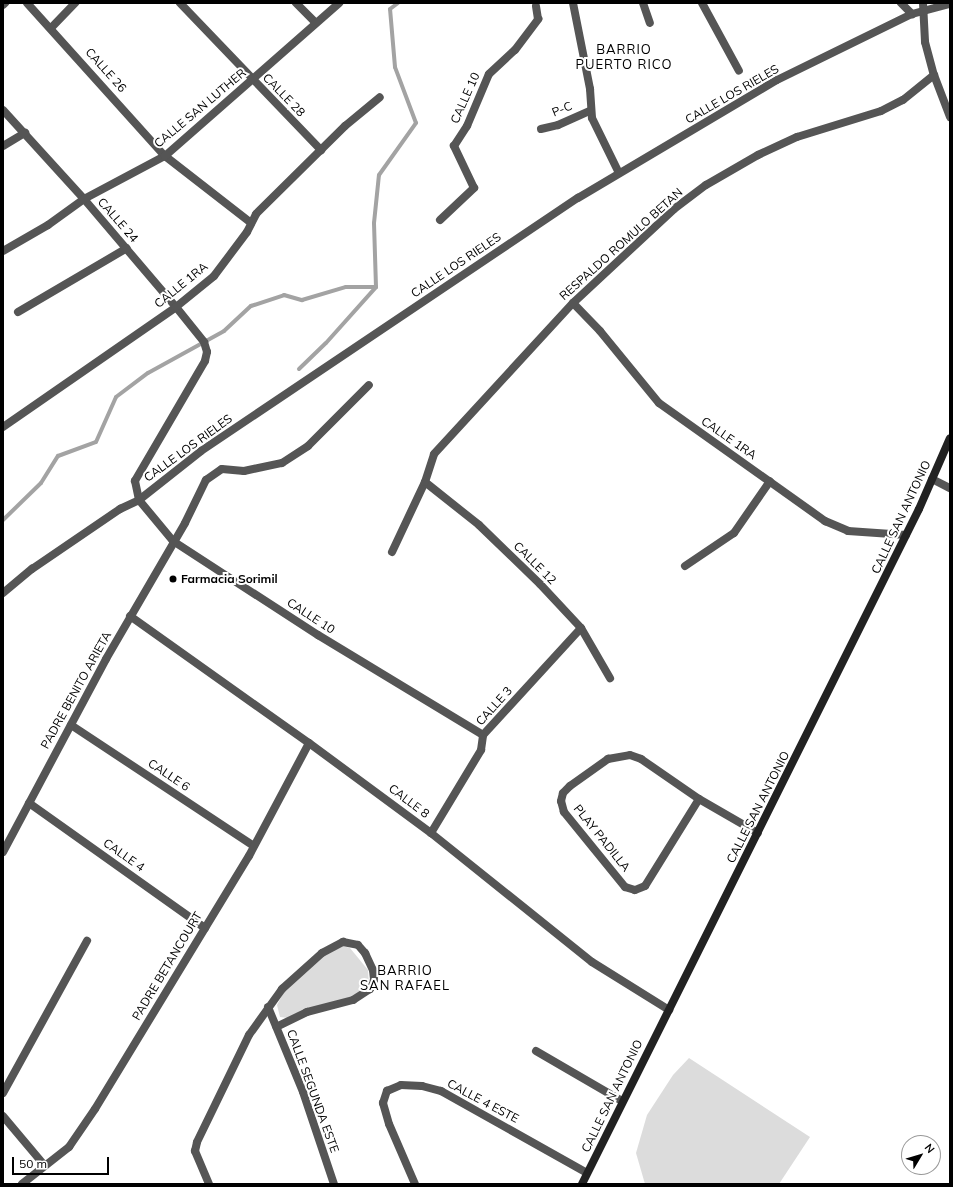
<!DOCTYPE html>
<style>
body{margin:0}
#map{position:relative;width:953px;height:1187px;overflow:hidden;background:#fff;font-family:Mulish,sans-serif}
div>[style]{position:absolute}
.green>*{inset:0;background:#dcdcdc}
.stream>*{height:4px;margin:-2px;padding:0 2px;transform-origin:2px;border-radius:2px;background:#a3a3a3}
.street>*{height:8px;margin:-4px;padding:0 4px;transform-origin:4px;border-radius:4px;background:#555}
.secondary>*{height:8px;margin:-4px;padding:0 4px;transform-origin:4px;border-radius:4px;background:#222}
.dots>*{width:11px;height:11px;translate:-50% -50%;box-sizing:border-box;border:2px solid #fff;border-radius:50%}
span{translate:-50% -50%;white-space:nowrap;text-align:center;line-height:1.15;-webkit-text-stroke:4px #fff;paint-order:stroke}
.street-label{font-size:12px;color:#000}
.poi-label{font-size:12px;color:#000;font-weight:700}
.left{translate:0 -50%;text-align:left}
.neighbourhood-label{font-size:13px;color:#000;letter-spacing:1px}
.frame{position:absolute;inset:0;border:4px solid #000;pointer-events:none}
.north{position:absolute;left:901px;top:1135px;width:40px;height:40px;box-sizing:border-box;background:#fff;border:1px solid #999;border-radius:50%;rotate:52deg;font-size:11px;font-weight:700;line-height:16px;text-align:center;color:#000}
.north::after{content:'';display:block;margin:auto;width:14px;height:18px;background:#000;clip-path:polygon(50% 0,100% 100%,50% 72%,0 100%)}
.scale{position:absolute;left:12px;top:1157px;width:97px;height:18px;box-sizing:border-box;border:2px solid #000;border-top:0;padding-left:5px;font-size:12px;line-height:14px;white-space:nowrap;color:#000;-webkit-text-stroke:3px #fff;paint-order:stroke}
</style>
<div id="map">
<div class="green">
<div style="clip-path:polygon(343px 946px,350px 948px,368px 970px,369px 985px,360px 994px,288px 1018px,280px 1017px,277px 1005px,285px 990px,324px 955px)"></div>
<div style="clip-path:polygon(689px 1058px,810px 1137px,779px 1184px,645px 1184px,636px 1153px,647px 1115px,673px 1075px)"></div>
</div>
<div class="stream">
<div style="left:299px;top:369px;width:37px;rotate:-44deg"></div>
<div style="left:326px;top:343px;width:75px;rotate:-48.2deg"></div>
<div style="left:376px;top:287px;width:64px;rotate:-91.8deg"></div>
<div style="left:374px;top:223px;width:48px;rotate:-84.1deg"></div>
<div style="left:379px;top:175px;width:64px;rotate:-54.6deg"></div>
<div style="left:416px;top:123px;width:60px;rotate:-110.6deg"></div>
<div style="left:395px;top:67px;width:58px;rotate:-94.9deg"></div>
<div style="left:390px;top:9px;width:10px;rotate:-37deg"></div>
<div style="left:3px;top:520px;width:53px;rotate:-44.2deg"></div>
<div style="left:41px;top:483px;width:32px;rotate:-58deg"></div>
<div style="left:58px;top:456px;width:40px;rotate:-20.2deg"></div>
<div style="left:96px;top:442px;width:49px;rotate:-66deg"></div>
<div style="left:116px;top:397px;width:40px;rotate:-37deg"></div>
<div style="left:148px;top:373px;width:87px;rotate:-28.9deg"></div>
<div style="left:224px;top:331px;width:37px;rotate:-43deg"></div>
<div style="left:251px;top:306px;width:35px;rotate:-18deg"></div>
<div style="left:284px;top:295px;width:19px;rotate:16deg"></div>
<div style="left:302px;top:300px;width:46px;rotate:-16.5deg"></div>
<div style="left:346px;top:287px;width:30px"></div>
</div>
<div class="street">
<div style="left:27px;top:3px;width:206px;rotate:48deg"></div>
<div style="left:165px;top:156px;width:109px;rotate:37.9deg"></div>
<div style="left:180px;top:3px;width:204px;rotate:46.2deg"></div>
<div style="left:296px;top:3px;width:28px;rotate:45deg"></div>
<div style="left:573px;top:3px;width:88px;rotate:78.8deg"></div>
<div style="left:590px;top:89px;width:29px;rotate:86deg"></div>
<div style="left:592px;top:118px;width:61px;rotate:63.9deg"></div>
<div style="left:643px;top:3px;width:21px;rotate:71deg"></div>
<div style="left:702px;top:3px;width:77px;rotate:61.4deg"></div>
<div style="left:901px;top:3px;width:16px;rotate:45deg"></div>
<div style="left:923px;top:3px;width:39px;rotate:87deg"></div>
<div style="left:925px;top:42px;width:34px;rotate:75deg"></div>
<div style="left:934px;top:75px;width:45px;rotate:69.1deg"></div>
<div style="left:3px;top:5px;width:3px;rotate:-45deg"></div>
<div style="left:51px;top:28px;width:35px;rotate:-46deg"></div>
<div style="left:3px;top:110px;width:120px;rotate:47.7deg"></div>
<div style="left:84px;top:199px;width:142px;rotate:49.6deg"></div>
<div style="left:176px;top:307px;width:45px;rotate:51.3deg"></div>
<div style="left:204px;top:342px;width:10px;rotate:73deg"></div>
<div style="left:207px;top:352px;width:9px;rotate:103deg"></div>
<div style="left:205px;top:361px;width:139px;rotate:120.3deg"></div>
<div style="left:135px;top:481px;width:19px;rotate:78deg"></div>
<div style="left:139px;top:500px;width:53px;rotate:50.3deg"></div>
<div style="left:173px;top:541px;width:173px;rotate:33deg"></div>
<div style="left:318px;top:635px;width:193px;rotate:31.2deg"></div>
<div style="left:541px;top:129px;width:17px;rotate:-13deg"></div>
<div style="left:558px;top:125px;width:36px;rotate:-24deg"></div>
<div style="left:3px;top:146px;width:26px;rotate:-31deg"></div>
<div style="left:440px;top:220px;width:47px;rotate:-43.3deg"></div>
<div style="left:474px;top:188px;width:47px;rotate:-115.5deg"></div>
<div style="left:454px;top:146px;width:24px;rotate:-57deg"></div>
<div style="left:467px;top:126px;width:56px;rotate:-67.1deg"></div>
<div style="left:489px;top:74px;width:35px;rotate:-43deg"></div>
<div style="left:515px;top:50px;width:39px;rotate:-53deg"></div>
<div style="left:538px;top:19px;width:13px;rotate:-99deg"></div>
<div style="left:3px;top:251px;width:52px;rotate:-30deg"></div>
<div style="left:48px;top:225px;width:44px;rotate:-35.8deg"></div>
<div style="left:84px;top:199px;width:92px;rotate:-28deg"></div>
<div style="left:165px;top:156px;width:232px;rotate:-41.3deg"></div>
<div style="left:573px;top:303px;width:39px;rotate:46deg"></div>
<div style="left:600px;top:331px;width:93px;rotate:50.7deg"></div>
<div style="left:659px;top:403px;width:204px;rotate:35.4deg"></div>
<div style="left:825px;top:521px;width:25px;rotate:23deg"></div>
<div style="left:848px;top:531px;width:58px;rotate:3.9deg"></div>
<div style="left:18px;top:312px;width:126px;rotate:-30.4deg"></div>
<div style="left:3px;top:427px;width:211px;rotate:-34.7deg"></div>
<div style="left:176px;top:307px;width:49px;rotate:-39.2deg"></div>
<div style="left:214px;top:276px;width:55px;rotate:-53.1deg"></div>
<div style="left:247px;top:232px;width:20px;rotate:-63deg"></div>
<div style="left:256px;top:214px;width:125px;rotate:-44.7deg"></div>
<div style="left:345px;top:126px;width:45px;rotate:-39.6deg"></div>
<div style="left:932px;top:479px;width:20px;rotate:27deg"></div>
<div style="left:425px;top:482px;width:69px;rotate:38.5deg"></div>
<div style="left:479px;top:525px;width:85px;rotate:44deg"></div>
<div style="left:540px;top:584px;width:60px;rotate:47deg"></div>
<div style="left:581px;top:628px;width:58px;rotate:59.9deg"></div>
<div style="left:392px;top:552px;width:77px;rotate:-64.8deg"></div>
<div style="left:425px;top:482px;width:29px;rotate:-72deg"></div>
<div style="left:434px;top:454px;width:205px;rotate:-47.4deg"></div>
<div style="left:573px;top:303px;width:138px;rotate:-42.9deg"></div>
<div style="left:674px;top:209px;width:40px;rotate:-37deg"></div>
<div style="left:706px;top:185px;width:60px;rotate:-30deg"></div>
<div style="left:758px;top:155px;width:43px;rotate:-24.8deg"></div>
<div style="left:797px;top:137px;width:88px;rotate:-17.2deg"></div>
<div style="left:881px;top:111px;width:25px;rotate:-27deg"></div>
<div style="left:903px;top:100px;width:40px;rotate:-39deg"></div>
<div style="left:685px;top:566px;width:59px;rotate:-34deg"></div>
<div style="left:734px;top:533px;width:63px;rotate:-55.3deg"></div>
<div style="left:3px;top:593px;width:38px;rotate:-40deg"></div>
<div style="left:32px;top:569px;width:107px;rotate:-34.3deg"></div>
<div style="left:120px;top:509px;width:21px;rotate:-25deg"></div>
<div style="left:139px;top:500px;width:79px;rotate:-38.3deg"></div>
<div style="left:201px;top:451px;width:454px;rotate:-33.9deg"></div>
<div style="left:578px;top:198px;width:231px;rotate:-30.7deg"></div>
<div style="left:777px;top:80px;width:150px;rotate:-26.1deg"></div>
<div style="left:912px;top:14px;width:39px;rotate:-15deg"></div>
<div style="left:130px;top:616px;width:219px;rotate:35.4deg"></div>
<div style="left:309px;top:743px;width:152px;rotate:36.4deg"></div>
<div style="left:431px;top:833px;width:206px;rotate:38.7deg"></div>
<div style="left:592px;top:962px;width:91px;rotate:31.9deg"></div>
<div style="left:71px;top:725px;width:219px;rotate:33.5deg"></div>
<div style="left:699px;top:799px;width:102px;rotate:121.8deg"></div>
<div style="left:645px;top:886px;width:11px;rotate:158deg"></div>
<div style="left:635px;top:890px;width:10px;rotate:-163deg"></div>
<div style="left:625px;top:887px;width:97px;rotate:-129.1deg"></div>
<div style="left:564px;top:812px;width:11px;rotate:-105deg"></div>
<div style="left:561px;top:801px;width:8px;rotate:-76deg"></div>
<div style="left:563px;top:793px;width:10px;rotate:-45deg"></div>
<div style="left:570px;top:786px;width:47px;rotate:-35.4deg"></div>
<div style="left:608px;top:759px;width:22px;rotate:-10deg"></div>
<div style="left:630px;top:755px;width:12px;rotate:20deg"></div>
<div style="left:641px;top:759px;width:70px;rotate:34.6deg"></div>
<div style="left:699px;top:799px;width:68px;rotate:30deg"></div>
<div style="left:29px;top:803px;width:216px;rotate:35.4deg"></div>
<div style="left:431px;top:833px;width:97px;rotate:-58.9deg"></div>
<div style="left:481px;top:750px;width:15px;rotate:-82deg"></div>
<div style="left:483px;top:735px;width:145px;rotate:-47.5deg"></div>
<div style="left:3px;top:852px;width:219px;rotate:-61.9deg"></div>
<div style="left:106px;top:659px;width:157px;rotate:-59.8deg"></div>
<div style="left:185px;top:523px;width:48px;rotate:-64deg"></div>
<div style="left:206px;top:480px;width:19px;rotate:-35deg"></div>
<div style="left:222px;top:469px;width:22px;rotate:5deg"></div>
<div style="left:244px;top:471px;width:39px;rotate:-12deg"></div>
<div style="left:282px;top:463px;width:31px;rotate:-33deg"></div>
<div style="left:308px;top:446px;width:86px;rotate:-45deg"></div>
<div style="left:268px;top:1007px;width:92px;rotate:67.6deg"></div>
<div style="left:303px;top:1092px;width:97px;rotate:71.4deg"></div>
<div style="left:536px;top:1051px;width:99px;rotate:30.2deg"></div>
<div style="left:3px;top:1093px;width:174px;rotate:-61.1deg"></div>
<div style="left:3px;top:1116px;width:65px;rotate:50deg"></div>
<div style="left:22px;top:1184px;width:60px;rotate:-38.2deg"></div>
<div style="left:69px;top:1147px;width:46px;rotate:-55.6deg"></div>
<div style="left:95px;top:1109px;width:296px;rotate:-58.7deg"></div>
<div style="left:249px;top:856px;width:128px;rotate:-62deg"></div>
<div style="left:209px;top:1184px;width:36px;rotate:-113deg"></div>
<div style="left:195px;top:1151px;width:9px;rotate:-77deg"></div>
<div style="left:197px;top:1142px;width:119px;rotate:-64.1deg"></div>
<div style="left:249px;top:1035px;width:57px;rotate:-54.3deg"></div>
<div style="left:282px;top:989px;width:54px;rotate:-42deg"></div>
<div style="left:322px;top:953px;width:24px;rotate:-28deg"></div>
<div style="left:343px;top:942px;width:15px;rotate:11deg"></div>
<div style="left:358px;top:945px;width:11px;rotate:49deg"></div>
<div style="left:365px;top:953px;width:19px;rotate:65deg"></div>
<div style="left:373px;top:970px;width:10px;rotate:84deg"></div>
<div style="left:374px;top:980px;width:10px;rotate:114deg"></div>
<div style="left:370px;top:989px;width:20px;rotate:147deg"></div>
<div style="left:353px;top:1000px;width:48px;rotate:165.4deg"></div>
<div style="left:307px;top:1012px;width:34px;rotate:154deg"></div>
<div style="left:415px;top:1184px;width:65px;rotate:-113.4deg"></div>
<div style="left:389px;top:1124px;width:22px;rotate:-106deg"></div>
<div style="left:383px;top:1103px;width:13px;rotate:-72deg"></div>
<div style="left:387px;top:1091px;width:15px;rotate:-23deg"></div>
<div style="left:401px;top:1085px;width:21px;rotate:3deg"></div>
<div style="left:422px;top:1086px;width:20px;rotate:15deg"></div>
<div style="left:441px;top:1091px;width:167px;rotate:29.3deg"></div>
</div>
<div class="secondary">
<div style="left:582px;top:1184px;width:754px;rotate:-63.47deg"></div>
<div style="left:919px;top:509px;width:77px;rotate:-66.4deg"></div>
</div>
<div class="dots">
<div style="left:173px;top:579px;background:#000"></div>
</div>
<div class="street-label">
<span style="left:106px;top:70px;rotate:48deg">CALLE 26</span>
<span style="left:732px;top:94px;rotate:-30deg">CALLE LOS RIELES</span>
<span style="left:284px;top:95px;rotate:46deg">CALLE 28</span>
<span style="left:465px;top:98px;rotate:-66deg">CALLE 10</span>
<span style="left:200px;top:108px;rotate:-40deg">CALLE SAN LUTHER</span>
<span style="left:562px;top:109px;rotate:-22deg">P-C</span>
<span style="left:118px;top:220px;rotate:49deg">CALLE 24</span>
<span style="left:621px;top:244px;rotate:-42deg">RESPALDO ROMULO BETAN</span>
<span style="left:456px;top:265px;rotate:-34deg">CALLE LOS RIELES</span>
<span style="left:181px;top:285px;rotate:-39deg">CALLE 1RA</span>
<span style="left:729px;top:438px;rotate:35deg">CALLE 1RA</span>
<span style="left:188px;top:448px;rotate:-36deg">CALLE LOS RIELES</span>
<span style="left:901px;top:517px;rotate:-65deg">CALLE SAN ANTONIO</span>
<span style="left:535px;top:563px;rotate:45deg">CALLE 12</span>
<span style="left:311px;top:616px;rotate:33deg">CALLE 10</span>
<span style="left:76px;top:690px;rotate:-61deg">PADRE BENITO ARIETA</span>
<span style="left:494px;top:706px;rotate:-48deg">CALLE 3</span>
<span style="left:169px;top:775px;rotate:34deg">CALLE 6</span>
<span style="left:409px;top:801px;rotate:37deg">CALLE 8</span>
<span style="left:758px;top:807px;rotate:-63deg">CALLE SAN ANTONIO</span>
<span style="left:602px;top:838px;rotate:51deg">PLAY PADILLA</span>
<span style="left:124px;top:855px;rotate:35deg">CALLE 4</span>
<span style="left:167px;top:966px;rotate:-59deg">PADRE BETANCOURT</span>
<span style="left:313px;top:1091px;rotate:70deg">CALLE SEGUNDA ESTE</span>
<span style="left:612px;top:1096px;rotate:-64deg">CALLE SAN ANTONIO</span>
<span style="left:483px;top:1101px;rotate:28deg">CALLE 4 ESTE</span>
</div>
<div class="poi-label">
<span class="left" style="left:181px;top:579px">Farmacia Sorimil</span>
</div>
<div class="neighbourhood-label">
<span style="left:624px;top:57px">BARRIO<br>PUERTO RICO</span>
<span style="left:405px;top:978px">BARRIO<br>SAN RAFAEL</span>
</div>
<div class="frame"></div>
<div class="north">N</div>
<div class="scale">50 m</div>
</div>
